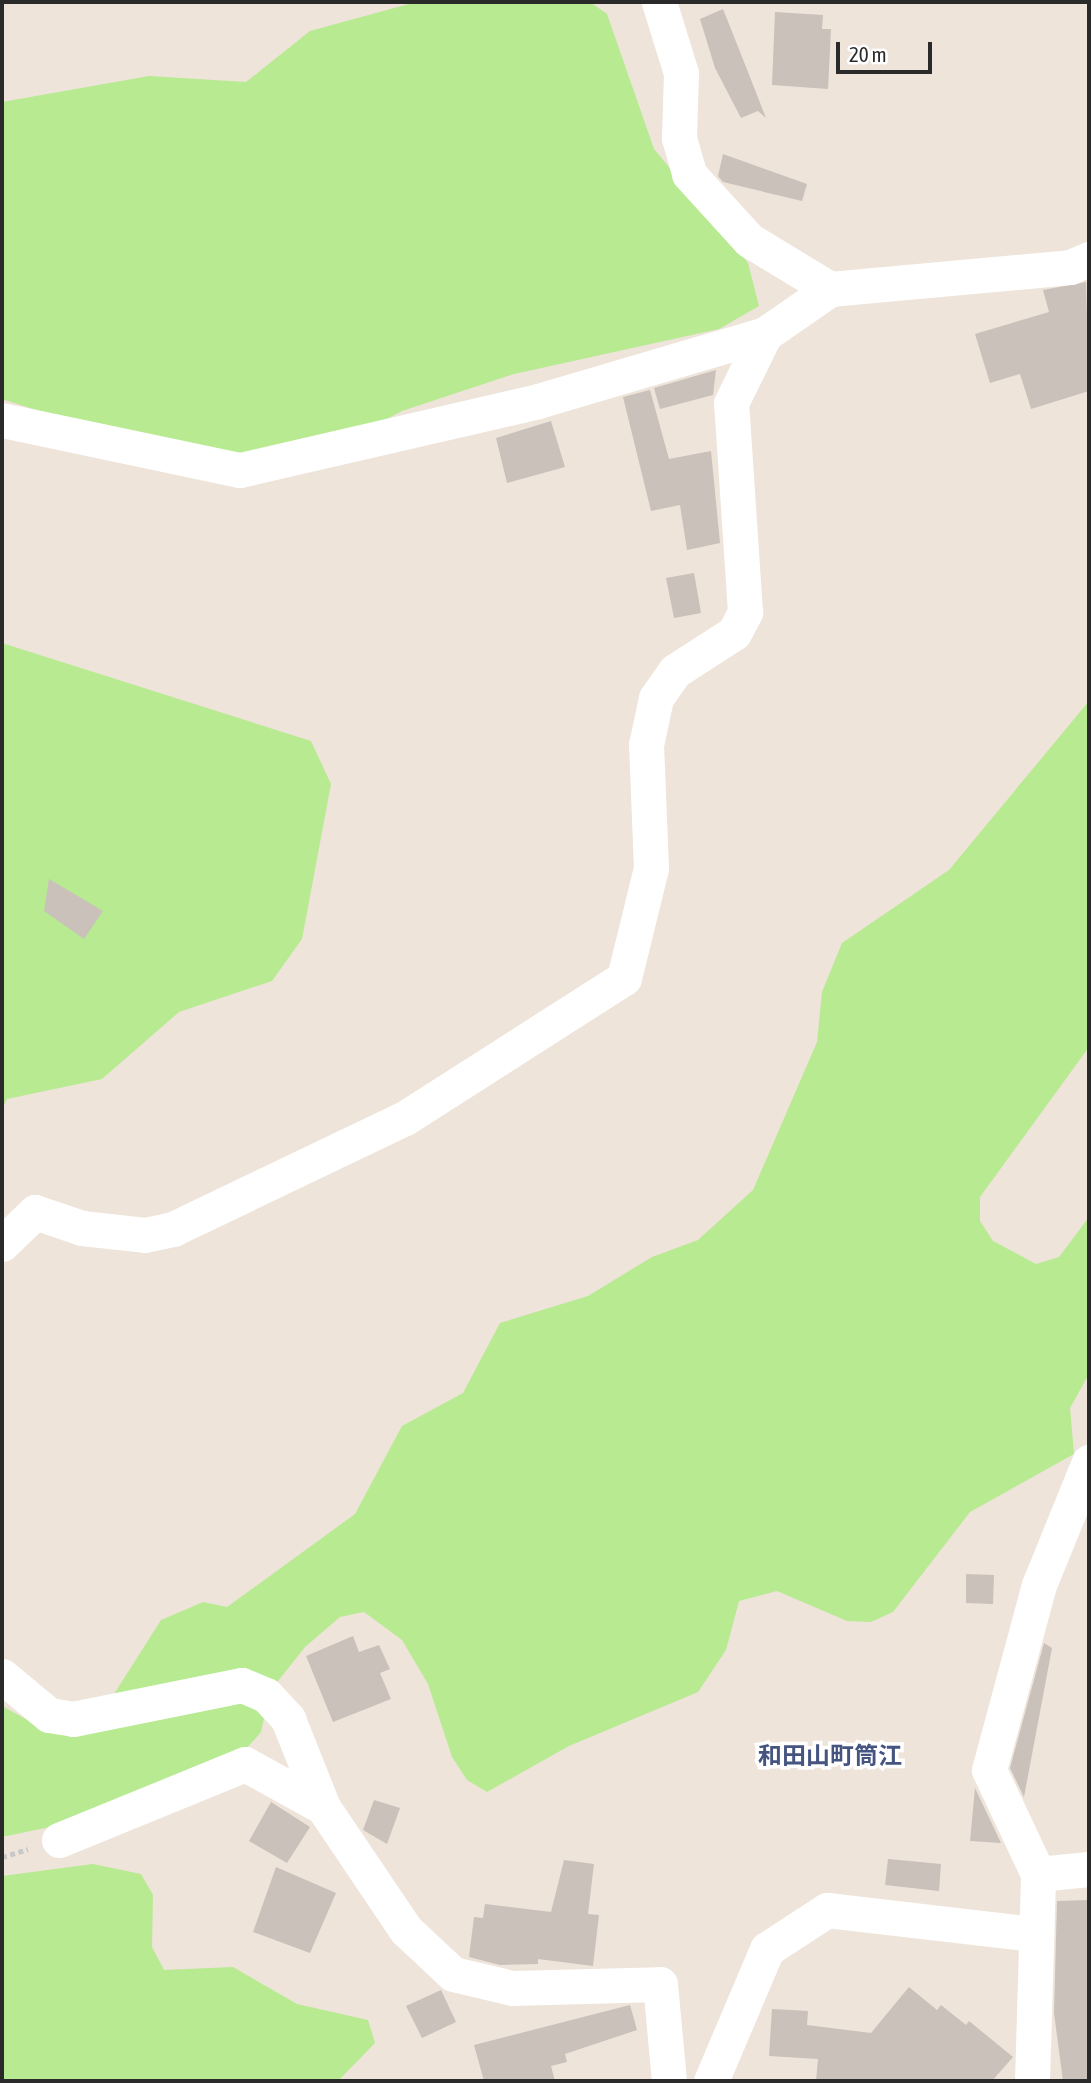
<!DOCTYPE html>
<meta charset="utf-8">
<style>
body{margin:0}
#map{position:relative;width:1091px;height:2083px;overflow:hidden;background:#eee4da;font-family:"Asap Condensed","Noto Sans JP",sans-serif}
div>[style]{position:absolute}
.green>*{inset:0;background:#b7ea91}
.building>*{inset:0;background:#c9c1ba}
.path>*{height:4.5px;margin-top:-2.25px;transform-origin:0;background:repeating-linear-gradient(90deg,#c8c8c8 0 5px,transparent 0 8.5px)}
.street>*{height:35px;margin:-17.5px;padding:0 17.5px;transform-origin:17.5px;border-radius:17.5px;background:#fff}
span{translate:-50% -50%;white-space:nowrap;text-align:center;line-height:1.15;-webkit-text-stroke:7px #fff;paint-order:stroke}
.quarter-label{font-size:24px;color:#455580;font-weight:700}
.frame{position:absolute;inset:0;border:4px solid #2a2a2a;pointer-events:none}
.scale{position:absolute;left:836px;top:42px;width:96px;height:32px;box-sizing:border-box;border:4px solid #2a2a2a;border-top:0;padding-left:9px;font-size:21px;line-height:24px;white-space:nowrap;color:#2a2a2a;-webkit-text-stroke:5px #fff;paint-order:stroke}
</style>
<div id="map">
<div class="green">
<div style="clip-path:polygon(416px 2px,590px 2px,607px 14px,654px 149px,748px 263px,759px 306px,719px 329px,514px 374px,402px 411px,316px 456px,270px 469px,110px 434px,2px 399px,2px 102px,149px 76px,246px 82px,310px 31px)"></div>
<div style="clip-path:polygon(2px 643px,311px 741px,331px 784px,302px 939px,272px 981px,179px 1012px,102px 1079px,7px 1099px,2px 1110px)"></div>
<div style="clip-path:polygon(1089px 701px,1089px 1047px,980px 1197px,980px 1221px,993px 1241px,1036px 1264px,1059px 1257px,1089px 1217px,1089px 1374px,1070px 1408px,1074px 1454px,970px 1512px,893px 1612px,871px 1622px,847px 1621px,777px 1591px,739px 1601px,726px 1650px,698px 1692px,569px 1746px,487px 1792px,467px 1780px,452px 1757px,428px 1684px,402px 1640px,364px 1612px,340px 1617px,305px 1647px,270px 1691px,261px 1732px,245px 1750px,112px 1814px,2px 1837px,2px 1706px,42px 1728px,109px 1702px,161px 1620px,203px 1602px,227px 1607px,355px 1514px,402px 1426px,463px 1393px,500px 1323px,588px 1296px,652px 1257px,698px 1240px,753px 1190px,817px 1042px,822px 992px,842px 943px,949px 870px)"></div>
<div style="clip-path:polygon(93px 1864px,141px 1874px,153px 1895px,152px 1947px,164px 1970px,233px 1967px,297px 2004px,368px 2020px,375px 2043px,338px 2081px,2px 2081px,2px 1876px)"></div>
</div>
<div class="building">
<div style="clip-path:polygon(723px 9px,748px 72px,766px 118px,758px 111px,741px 118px,715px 68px,700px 19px)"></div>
<div style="clip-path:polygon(775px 12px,823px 15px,822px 29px,831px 29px,828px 89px,772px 85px)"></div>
<div style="clip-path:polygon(723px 154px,807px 184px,802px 201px,723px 182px,718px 176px)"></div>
<div style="clip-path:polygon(1086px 282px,1089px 391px,1031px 409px,1020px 374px,990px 383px,975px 334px,1049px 312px,1043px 290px)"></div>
<div style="clip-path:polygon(716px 370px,713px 395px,660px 409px,654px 388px)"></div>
<div style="clip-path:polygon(650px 390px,669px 459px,711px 451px,720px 543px,687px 550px,680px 505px,651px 511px,623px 397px)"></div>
<div style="clip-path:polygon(551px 421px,565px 467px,507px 483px,496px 438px)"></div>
<div style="clip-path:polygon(694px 573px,701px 613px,674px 618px,666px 578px)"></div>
<div style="clip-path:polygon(49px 879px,103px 911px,84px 939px,44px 911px)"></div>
<div style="clip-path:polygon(966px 1574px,994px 1575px,993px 1604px,966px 1603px)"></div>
<div style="clip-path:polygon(353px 1636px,359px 1652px,379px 1645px,390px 1669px,380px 1673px,391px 1699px,333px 1722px,306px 1656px)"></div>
<div style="clip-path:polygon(1044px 1643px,1052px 1648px,1024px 1797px,1010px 1768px)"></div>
<div style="clip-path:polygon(975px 1788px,1001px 1843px,970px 1841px)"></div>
<div style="clip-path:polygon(374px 1800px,400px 1808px,387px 1844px,363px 1830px)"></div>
<div style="clip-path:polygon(271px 1802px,310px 1827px,287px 1863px,249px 1841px)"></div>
<div style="clip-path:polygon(888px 1859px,941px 1864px,939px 1891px,885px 1885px)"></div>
<div style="clip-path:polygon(564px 1860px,594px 1864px,588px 1914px,599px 1915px,593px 1966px,538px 1959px,538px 1964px,500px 1965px,469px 1957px,474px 1917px,483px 1918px,485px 1904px,551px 1912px)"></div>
<div style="clip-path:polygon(276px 1867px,336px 1893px,310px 1953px,253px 1932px)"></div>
<div style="clip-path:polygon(1089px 1900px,1089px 2081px,1063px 2081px,1054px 2013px,1057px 1901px)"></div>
<div style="clip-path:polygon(909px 1987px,937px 2010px,941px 2005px,966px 2025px,969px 2021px,1013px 2057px,992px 2081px,816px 2081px,818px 2059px,769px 2056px,772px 2009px,808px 2011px,807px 2025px,871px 2033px)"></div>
<div style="clip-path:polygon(441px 1990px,456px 2022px,422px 2038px,406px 2006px)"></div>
<div style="clip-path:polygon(630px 2005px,637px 2030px,565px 2054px,567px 2062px,551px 2066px,555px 2081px,484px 2081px,474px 2045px)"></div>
</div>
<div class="path">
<div style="left:2px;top:1857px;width:27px;rotate:-17deg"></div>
</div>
<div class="street">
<div style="left:659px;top:2px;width:74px;rotate:72.8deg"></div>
<div style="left:681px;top:73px;width:65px;rotate:91.8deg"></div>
<div style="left:679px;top:138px;width:37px;rotate:74deg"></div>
<div style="left:689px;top:174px;width:89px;rotate:47.7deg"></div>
<div style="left:749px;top:240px;width:95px;rotate:31.2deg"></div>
<div style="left:2px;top:420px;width:243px;rotate:11.9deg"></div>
<div style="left:240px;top:470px;width:306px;rotate:-13deg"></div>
<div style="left:538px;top:401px;width:237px;rotate:-16.4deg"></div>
<div style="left:765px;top:334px;width:79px;rotate:-34.7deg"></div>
<div style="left:830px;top:289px;width:241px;rotate:-5.2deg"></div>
<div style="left:1070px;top:267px;width:21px;rotate:-23deg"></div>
<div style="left:2px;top:1244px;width:46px;rotate:-44.1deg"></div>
<div style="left:35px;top:1212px;width:50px;rotate:18.8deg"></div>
<div style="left:82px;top:1228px;width:63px;rotate:6.3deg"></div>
<div style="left:145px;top:1235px;width:29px;rotate:-12deg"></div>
<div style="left:173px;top:1229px;width:257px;rotate:-25.6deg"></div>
<div style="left:405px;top:1118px;width:260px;rotate:-32.6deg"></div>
<div style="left:624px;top:978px;width:113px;rotate:-76.2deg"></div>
<div style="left:651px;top:868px;width:123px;rotate:-92.3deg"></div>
<div style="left:646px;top:745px;width:48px;rotate:-78deg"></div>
<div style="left:656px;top:698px;width:33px;rotate:-55deg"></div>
<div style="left:675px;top:671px;width:70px;rotate:-32.8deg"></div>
<div style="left:734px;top:633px;width:24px;rotate:-62deg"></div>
<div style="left:745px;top:612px;width:209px;rotate:-93.8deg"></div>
<div style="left:731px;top:403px;width:77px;rotate:-63.8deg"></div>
<div style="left:2px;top:1676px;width:61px;rotate:39.7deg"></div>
<div style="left:49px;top:1715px;width:24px;rotate:9deg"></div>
<div style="left:73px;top:1719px;width:172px;rotate:-11.4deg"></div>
<div style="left:242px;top:1685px;width:26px;rotate:23deg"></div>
<div style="left:266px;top:1695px;width:33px;rotate:47deg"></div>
<div style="left:288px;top:1719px;width:95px;rotate:68.3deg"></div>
<div style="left:59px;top:1840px;width:201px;rotate:-22.2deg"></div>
<div style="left:245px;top:1764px;width:89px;rotate:28.9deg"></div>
<div style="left:323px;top:1807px;width:148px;rotate:56deg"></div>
<div style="left:406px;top:1930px;width:64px;rotate:43.1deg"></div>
<div style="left:453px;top:1974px;width:61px;rotate:13.3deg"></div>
<div style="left:512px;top:1988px;width:148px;rotate:-1.5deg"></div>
<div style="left:660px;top:1984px;width:97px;rotate:84.7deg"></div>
<div style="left:1038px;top:1874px;width:51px;rotate:-5.6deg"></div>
<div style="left:711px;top:2081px;width:143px;rotate:-67deg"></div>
<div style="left:767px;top:1949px;width:72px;rotate:-33deg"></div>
<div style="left:827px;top:1910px;width:210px;rotate:6.6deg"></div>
<div style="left:1032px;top:2081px;width:207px;rotate:-88.3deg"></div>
<div style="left:1038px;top:1874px;width:115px;rotate:-115.2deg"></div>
<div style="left:989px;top:1770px;width:192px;rotate:-74.9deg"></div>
<div style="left:1039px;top:1585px;width:133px;rotate:-67.9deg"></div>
</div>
<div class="quarter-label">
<span style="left:830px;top:1756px">和田山町筒江</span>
</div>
<div class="frame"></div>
<div class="scale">20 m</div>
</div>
